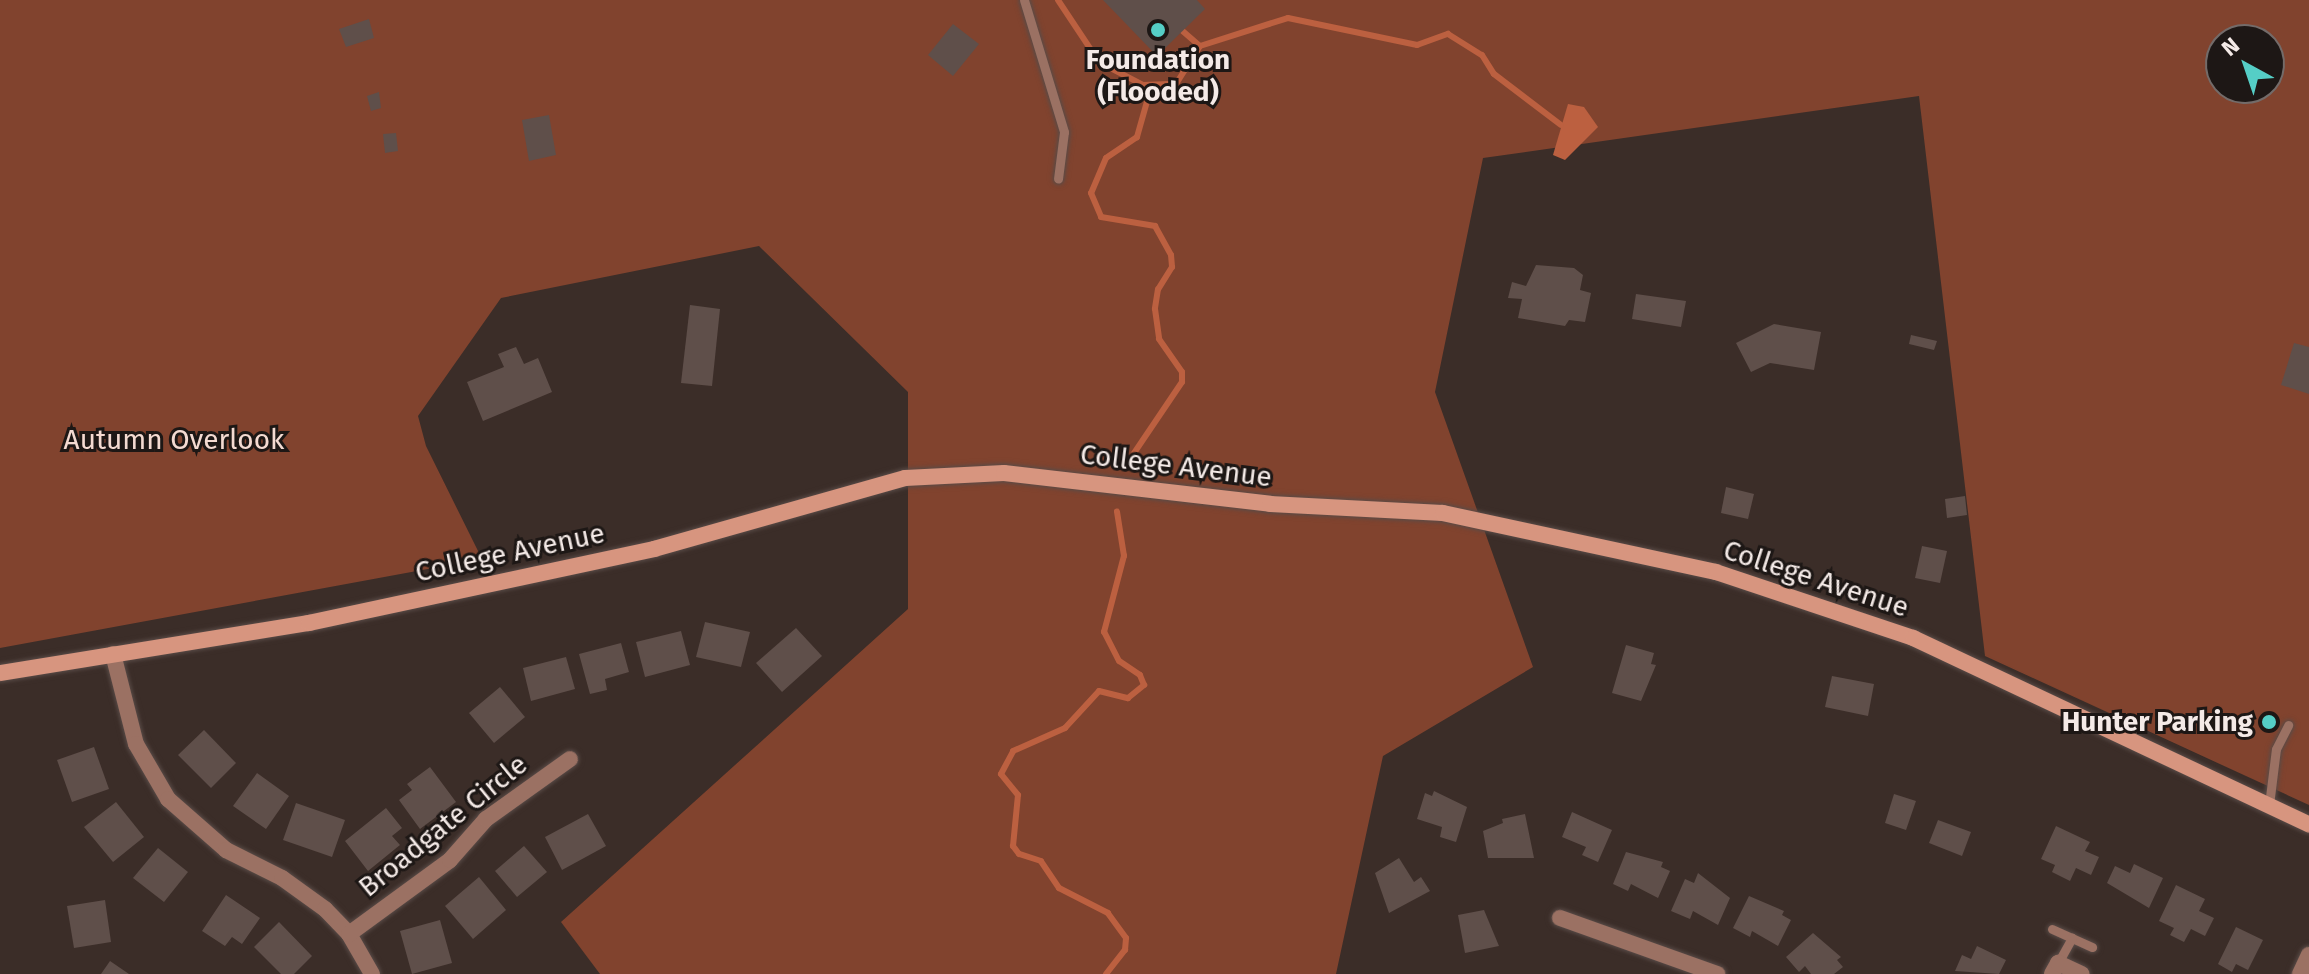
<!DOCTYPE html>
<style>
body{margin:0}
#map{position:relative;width:2309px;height:974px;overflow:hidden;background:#3b2d28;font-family:"Fira Sans",sans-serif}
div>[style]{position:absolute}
.green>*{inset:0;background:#81432e}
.water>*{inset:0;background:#bc6040}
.stream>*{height:6px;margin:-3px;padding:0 3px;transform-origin:3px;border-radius:3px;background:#bc6040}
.building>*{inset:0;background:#5f4f4a}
.roads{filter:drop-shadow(0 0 2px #594b47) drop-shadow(0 0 2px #594b47)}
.lane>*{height:9px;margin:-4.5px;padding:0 4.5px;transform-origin:4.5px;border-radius:4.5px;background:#9b7163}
.street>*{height:16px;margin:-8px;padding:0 8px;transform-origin:8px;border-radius:8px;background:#9b7163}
.secondary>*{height:16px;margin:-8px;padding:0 8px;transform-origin:8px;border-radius:8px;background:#d7957f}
.dots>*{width:22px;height:22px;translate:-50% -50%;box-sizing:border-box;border:4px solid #1d1715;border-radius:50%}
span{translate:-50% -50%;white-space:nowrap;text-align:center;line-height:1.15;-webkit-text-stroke:6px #1d1715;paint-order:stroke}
.poi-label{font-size:28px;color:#f4eae7;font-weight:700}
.right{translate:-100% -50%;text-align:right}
.park-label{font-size:28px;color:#f4dad1}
.street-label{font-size:28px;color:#f4eae7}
.north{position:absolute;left:2205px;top:24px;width:80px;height:80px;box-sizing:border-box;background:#1d1715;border:2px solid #736b69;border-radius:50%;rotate:320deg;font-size:22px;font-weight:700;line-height:32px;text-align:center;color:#f4eae7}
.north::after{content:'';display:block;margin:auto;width:28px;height:36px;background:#55cec6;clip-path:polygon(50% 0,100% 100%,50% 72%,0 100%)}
</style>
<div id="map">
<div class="green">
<div style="clip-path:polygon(evenodd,0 0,2309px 0,2309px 805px,1985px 656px,1919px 96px,1483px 158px,1435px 392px,1533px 667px,1383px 756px,1336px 974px,600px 974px,561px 922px,908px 609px,908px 392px,759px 246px,501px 298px,418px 416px,426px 446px,482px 559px,0 648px,0 0,2221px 40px,2269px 40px,2269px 88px,2221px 88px,2221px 40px)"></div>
</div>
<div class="water">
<div style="clip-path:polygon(1568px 104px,1584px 107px,1598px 127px,1565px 160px,1553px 155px)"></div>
</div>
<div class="stream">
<div style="left:1058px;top:0;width:74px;rotate:56.5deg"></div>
<div style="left:1099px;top:62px;width:50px;rotate:27.6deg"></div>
<div style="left:1143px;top:85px;width:14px;rotate:69deg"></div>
<div style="left:1148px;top:98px;width:41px;rotate:105.8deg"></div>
<div style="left:1137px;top:137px;width:37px;rotate:146deg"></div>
<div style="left:1106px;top:158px;width:38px;rotate:113deg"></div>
<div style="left:1091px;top:193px;width:26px;rotate:67deg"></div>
<div style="left:1101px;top:217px;width:55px;rotate:9.5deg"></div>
<div style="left:1155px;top:226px;width:33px;rotate:61deg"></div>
<div style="left:1171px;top:255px;width:12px;rotate:85deg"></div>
<div style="left:1172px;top:267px;width:26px;rotate:122deg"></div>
<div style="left:1158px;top:289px;width:20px;rotate:99deg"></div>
<div style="left:1155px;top:309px;width:30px;rotate:82deg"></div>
<div style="left:1159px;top:339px;width:40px;rotate:55.1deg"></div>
<div style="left:1182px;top:372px;width:10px;rotate:90deg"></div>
<div style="left:1182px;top:382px;width:97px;rotate:124deg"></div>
<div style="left:1178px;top:27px;width:29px;rotate:41deg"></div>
<div style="left:1143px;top:85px;width:33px;rotate:-2deg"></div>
<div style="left:1176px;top:84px;width:45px;rotate:-57.7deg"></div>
<div style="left:1200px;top:46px;width:92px;rotate:-17.7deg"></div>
<div style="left:1288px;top:18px;width:132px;rotate:11.8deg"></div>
<div style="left:1417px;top:45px;width:33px;rotate:-20deg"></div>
<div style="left:1448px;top:34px;width:40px;rotate:32deg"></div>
<div style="left:1482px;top:55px;width:22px;rotate:58deg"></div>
<div style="left:1494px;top:74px;width:84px;rotate:37.3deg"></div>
<div style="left:1106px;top:974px;width:31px;rotate:-52deg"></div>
<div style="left:1125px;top:950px;width:12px;rotate:-85deg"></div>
<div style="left:1126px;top:938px;width:31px;rotate:-126deg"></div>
<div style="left:1108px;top:913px;width:55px;rotate:-153deg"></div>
<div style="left:1059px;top:888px;width:32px;rotate:-124deg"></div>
<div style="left:1041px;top:861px;width:23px;rotate:-162deg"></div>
<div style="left:1019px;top:854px;width:10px;rotate:-127deg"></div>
<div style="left:1013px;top:846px;width:51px;rotate:-84.4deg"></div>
<div style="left:1018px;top:795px;width:27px;rotate:-129deg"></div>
<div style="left:1001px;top:774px;width:26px;rotate:-62deg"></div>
<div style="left:1013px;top:751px;width:57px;rotate:-23.9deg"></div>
<div style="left:1065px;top:728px;width:50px;rotate:-47.4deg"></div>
<div style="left:1099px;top:691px;width:30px;rotate:14deg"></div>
<div style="left:1128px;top:698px;width:21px;rotate:-39deg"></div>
<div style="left:1144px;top:685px;width:11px;rotate:-112deg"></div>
<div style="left:1140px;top:675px;width:25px;rotate:-146deg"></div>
<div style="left:1119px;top:661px;width:33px;rotate:-117deg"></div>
<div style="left:1104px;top:632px;width:79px;rotate:-75.3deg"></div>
<div style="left:1124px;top:556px;width:45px;rotate:-99deg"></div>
</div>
<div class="building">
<div style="clip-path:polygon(1103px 0,1197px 0,1205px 9px,1157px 56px)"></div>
<div style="clip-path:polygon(369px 19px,374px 38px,346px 47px,339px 29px)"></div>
<div style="clip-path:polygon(953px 24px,979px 44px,953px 76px,928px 55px)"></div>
<div style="clip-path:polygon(379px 92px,381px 108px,371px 111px,367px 96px)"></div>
<div style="clip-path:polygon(549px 115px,556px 155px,529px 161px,522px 120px)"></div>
<div style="clip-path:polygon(396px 133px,398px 151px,385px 153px,383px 134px)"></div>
<div style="clip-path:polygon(1536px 265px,1574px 268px,1583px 275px,1580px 290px,1591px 293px,1585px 322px,1569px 320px,1565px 326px,1518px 318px,1522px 299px,1508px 298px,1512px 282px,1526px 286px)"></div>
<div style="clip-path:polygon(1636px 294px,1686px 301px,1681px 327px,1632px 319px)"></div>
<div style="clip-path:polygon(690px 305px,720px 309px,712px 386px,681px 383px)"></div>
<div style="clip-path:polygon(1774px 324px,1821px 332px,1814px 370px,1770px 363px,1751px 372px,1736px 343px)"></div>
<div style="clip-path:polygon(1911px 335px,1937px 341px,1934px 350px,1909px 344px)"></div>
<div style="clip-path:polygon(2294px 343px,2309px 347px,2309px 394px,2281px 385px)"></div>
<div style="clip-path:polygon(516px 347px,524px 364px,538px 358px,552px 392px,483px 421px,467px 382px,504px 367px,498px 354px)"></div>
<div style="clip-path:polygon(1726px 487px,1754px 494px,1748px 519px,1721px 513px)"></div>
<div style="clip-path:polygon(1965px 496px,1967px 515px,1947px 518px,1945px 499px)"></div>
<div style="clip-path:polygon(1922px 546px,1947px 551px,1940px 583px,1915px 578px)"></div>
<div style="clip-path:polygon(705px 622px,750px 632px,741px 667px,696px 657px)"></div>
<div style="clip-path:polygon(796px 628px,822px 656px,782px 692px,756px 663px)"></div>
<div style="clip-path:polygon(681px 631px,690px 665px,645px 677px,636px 642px)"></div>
<div style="clip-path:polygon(621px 643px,629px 672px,605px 679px,607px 690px,590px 694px,579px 654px)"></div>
<div style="clip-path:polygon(1626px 645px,1654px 653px,1651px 664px,1656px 665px,1641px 701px,1612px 693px)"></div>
<div style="clip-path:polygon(566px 657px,575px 689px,531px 701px,523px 668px)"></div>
<div style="clip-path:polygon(1832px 676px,1874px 684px,1868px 716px,1825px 707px)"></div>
<div style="clip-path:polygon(500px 687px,525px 717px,494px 743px,469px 713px)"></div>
<div style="clip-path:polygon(204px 730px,236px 763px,211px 788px,178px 755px)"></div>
<div style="clip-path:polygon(94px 747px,109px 789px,72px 802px,57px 760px)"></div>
<div style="clip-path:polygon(430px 767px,456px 802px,420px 829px,399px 800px,412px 790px,407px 784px)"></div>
<div style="clip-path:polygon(257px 773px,289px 796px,266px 829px,233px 806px)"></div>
<div style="clip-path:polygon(1434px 791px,1467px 807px,1456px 842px,1440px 837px,1442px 827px,1417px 819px,1425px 793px,1432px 796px)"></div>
<div style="clip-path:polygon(1894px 794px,1916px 801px,1906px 830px,1885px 823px)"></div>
<div style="clip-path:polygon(116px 802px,144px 837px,113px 862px,84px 827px)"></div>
<div style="clip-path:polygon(296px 803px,345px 820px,332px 857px,283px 840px)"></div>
<div style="clip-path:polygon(386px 808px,402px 828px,392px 836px,400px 845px,368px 871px,345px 841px)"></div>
<div style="clip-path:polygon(1572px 812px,1612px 830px,1598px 862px,1582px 855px,1586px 847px,1562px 837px)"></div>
<div style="clip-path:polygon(588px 814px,606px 846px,562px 870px,545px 837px)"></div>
<div style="clip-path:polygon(1525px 814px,1534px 858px,1488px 858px,1483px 831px,1503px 823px,1502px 819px)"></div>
<div style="clip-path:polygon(1938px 820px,1971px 832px,1962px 856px,1929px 843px)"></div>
<div style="clip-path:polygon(2056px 826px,2090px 842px,2085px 851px,2099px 857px,2091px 875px,2076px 868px,2070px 881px,2052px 872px,2055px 865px,2041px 859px)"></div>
<div style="clip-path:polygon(524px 846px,547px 872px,517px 897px,495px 871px)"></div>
<div style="clip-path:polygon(158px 848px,188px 872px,164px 902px,133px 878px)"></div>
<div style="clip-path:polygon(1626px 852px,1663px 862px,1661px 867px,1670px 871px,1658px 898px,1631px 884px,1628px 891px,1613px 884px)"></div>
<div style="clip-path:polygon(1399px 858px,1414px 882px,1421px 877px,1430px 891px,1389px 913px,1375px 873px)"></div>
<div style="clip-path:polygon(2134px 864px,2163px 878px,2149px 908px,2107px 883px,2115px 866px,2130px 873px)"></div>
<div style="clip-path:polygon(1698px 873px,1730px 898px,1718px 925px,1693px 911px,1690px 919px,1671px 911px,1685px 879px,1694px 883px)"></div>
<div style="clip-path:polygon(479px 877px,506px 910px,473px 939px,445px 906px)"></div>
<div style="clip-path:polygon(2176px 885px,2205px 899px,2199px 911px,2214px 918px,2205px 936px,2191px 929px,2184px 942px,2170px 935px,2174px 928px,2159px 921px)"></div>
<div style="clip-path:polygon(226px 895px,260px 918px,242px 944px,232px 937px,225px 946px,202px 931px)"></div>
<div style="clip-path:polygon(1749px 896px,1784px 911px,1782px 915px,1791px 920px,1778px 946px,1752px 931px,1750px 937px,1733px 928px)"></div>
<div style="clip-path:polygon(105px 900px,111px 942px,74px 948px,67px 906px)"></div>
<div style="clip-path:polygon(1484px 910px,1499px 946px,1465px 953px,1458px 915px)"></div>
<div style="clip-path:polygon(440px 920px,452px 963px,412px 974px,400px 931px)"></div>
<div style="clip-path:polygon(279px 922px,312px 956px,294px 974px,281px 974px,254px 947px)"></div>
<div style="clip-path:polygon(2236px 927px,2263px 940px,2248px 970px,2236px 964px,2232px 972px,2218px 964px)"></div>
<div style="clip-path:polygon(1813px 933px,1841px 957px,1837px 960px,1843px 967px,1834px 974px,1811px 974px,1805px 966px,1799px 972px,1786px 957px)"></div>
<div style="clip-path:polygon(1977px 946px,2006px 960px,1999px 974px,1955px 971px,1962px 955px,1971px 959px)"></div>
<div style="clip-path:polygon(110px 961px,129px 974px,101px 974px)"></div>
</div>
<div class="roads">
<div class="lane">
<div style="left:1024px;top:0;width:138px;rotate:73.1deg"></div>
<div style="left:1064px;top:132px;width:47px;rotate:97.3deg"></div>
<div style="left:2269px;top:805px;width:56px;rotate:-82.9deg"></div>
<div style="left:2276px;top:749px;width:27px;rotate:-63deg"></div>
<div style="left:2052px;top:929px;width:44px;rotate:24.2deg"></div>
<div style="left:2058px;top:963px;width:29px;rotate:-61deg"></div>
</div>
<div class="street">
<div style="left:113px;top:654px;width:93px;rotate:75.7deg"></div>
<div style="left:136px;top:744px;width:64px;rotate:59.8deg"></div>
<div style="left:168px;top:799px;width:77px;rotate:41.3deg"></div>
<div style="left:226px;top:850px;width:63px;rotate:26.6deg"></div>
<div style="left:282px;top:878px;width:53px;rotate:35.8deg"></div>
<div style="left:325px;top:909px;width:35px;rotate:46deg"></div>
<div style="left:349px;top:934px;width:46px;rotate:60.1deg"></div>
<div style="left:1560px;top:918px;width:167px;rotate:19.6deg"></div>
<div style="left:349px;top:934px;width:125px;rotate:-36.2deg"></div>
<div style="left:450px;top:860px;width:55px;rotate:-48.7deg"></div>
<div style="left:486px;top:819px;width:103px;rotate:-35.5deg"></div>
<div style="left:2052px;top:974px;width:13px;rotate:-61deg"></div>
<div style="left:2058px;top:963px;width:26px;rotate:25deg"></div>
<div style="left:2300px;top:974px;width:21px;rotate:-65deg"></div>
</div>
<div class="secondary">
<div style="left:0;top:673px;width:313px;rotate:-9.2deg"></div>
<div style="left:309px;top:623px;width:353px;rotate:-12.1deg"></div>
<div style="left:654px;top:549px;width:261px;rotate:-15.8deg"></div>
<div style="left:905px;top:478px;width:99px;rotate:-2.9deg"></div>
<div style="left:1004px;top:473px;width:268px;rotate:6.6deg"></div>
<div style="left:1270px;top:504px;width:173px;rotate:3deg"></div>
<div style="left:1443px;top:513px;width:279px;rotate:12.2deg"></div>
<div style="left:1716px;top:572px;width:208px;rotate:18.5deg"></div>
<div style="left:1913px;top:638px;width:438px;rotate:25.2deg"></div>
</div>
</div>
<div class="dots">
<div style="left:1158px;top:30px;background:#55cec6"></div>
<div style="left:2269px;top:722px;background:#55cec6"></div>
</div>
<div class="poi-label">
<span style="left:1158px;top:76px">Foundation<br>(Flooded)</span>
<span class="right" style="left:2253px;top:722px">Hunter Parking</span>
</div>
<div class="park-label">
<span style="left:174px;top:440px">Autumn Overlook</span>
</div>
<div class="street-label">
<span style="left:1176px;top:466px;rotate:7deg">College Avenue</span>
<span style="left:510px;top:553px;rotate:-12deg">College Avenue</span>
<span style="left:1816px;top:579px;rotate:18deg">College Avenue</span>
<span style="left:443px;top:826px;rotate:-39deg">Broadgate Circle</span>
</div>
<div class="north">N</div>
</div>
